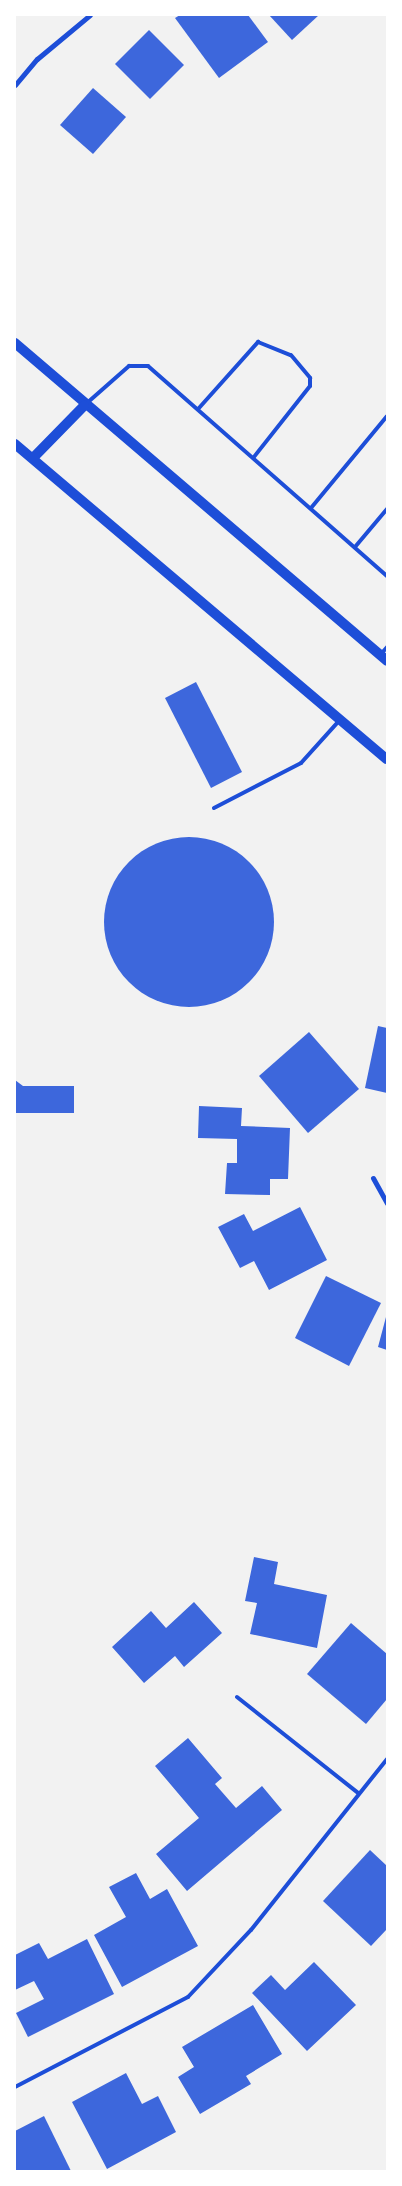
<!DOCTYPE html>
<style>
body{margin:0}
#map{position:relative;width:402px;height:2186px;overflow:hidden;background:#f2f2f2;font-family:"Titillium Web",sans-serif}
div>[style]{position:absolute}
.building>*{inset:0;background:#3d67dc}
.round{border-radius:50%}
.service>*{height:4px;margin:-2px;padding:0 2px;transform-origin:2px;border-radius:2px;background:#1d4ed8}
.minor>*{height:5px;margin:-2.5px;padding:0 2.5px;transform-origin:2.5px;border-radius:2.5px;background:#1d4ed8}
.secondary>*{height:10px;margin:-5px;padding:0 5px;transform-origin:5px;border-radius:5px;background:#1d4ed8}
span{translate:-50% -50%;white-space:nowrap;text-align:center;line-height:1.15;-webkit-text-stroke:4.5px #fff;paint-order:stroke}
.frame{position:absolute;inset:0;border:16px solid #fff;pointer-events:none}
</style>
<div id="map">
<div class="building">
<div style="clip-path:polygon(180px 15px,248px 15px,268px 42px,219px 78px,175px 18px)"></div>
<div style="clip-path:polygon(269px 15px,319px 15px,292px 40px)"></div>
<div style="clip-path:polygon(149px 30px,184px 65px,150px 99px,115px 64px)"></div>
<div style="clip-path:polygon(93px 88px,126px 117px,93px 154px,60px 125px)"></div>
<div style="clip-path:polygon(196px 682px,242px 772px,211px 788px,165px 698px)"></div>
<div class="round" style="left:104px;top:837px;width:170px;height:170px"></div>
<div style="clip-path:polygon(378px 1026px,387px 1028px,387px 1093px,365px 1088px)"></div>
<div style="clip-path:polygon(309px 1032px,359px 1089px,308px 1133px,259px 1076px)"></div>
<div style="clip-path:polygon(15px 1080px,23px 1086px,74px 1086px,74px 1113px,15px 1113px)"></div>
<div style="clip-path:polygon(199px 1106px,242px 1108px,241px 1126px,290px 1128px,288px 1179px,270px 1179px,270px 1195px,225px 1194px,227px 1163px,237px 1163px,237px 1139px,198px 1138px)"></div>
<div style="clip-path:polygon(300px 1207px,327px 1260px,269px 1290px,254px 1261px,240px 1268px,218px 1227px,244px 1214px,253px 1231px)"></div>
<div style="clip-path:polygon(326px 1276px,381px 1303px,349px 1366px,295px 1338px)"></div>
<div style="clip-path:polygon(386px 1317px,387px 1318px,387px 1350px,378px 1347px)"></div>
<div style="clip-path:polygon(254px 1557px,278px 1562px,274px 1584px,327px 1595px,317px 1648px,250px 1634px,257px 1603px,245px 1601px)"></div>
<div style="clip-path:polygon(194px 1602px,222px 1633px,184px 1667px,175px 1656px,144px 1683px,112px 1647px,151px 1611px,166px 1628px)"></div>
<div style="clip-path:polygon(351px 1623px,387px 1654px,387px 1699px,366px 1724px,307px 1674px)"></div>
<div style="clip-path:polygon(188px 1738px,222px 1778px,215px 1784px,236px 1808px,262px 1786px,282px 1810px,187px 1891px,156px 1854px,199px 1818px,155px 1766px)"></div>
<div style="clip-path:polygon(370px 1850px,387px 1866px,387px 1929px,371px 1946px,323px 1901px)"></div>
<div style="clip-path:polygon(136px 1873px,150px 1899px,167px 1889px,198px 1946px,122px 1987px,94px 1935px,126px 1917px,109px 1887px)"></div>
<div style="clip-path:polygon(87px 1939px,114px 1994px,28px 2037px,16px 2013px,44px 1999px,34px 1981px,15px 1990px,15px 1955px,39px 1943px,48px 1959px)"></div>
<div style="clip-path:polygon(314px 1962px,356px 2005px,307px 2051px,252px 1993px,271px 1975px,285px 1990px)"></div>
<div style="clip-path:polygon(253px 2005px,282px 2054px,246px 2076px,251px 2084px,200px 2114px,178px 2077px,194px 2067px,182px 2047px)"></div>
<div style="clip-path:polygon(126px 2073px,142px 2104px,158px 2096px,176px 2132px,107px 2169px,72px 2102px)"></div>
<div style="clip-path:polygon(44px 2116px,71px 2171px,15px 2171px,15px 2131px)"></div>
</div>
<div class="service">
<div style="left:87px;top:403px;width:56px;rotate:-41.4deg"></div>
<div style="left:129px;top:366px;width:19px"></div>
<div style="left:148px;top:366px;width:318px;rotate:41.3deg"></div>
<div style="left:199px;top:408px;width:89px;rotate:-48.2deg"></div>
<div style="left:258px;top:342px;width:35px;rotate:22deg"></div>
<div style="left:291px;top:355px;width:30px;rotate:50deg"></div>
<div style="left:310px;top:378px;width:8px;rotate:90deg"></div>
<div style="left:310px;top:386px;width:90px;rotate:128.3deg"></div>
<div style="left:311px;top:508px;width:119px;rotate:-50.4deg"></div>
<div style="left:355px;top:547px;width:50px;rotate:-49.9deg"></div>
<div style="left:381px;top:654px;width:9px;rotate:-49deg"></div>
<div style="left:214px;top:808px;width:98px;rotate:-27.3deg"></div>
<div style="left:301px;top:763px;width:57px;rotate:-47.9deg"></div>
<div style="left:237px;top:1697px;width:154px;rotate:38.4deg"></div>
<div style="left:15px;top:2087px;width:195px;rotate:-27.5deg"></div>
<div style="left:188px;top:1997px;width:92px;rotate:-46.8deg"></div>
<div style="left:251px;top:1930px;width:218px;rotate:-51.5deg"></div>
</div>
<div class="minor">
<div style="left:15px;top:85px;width:34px;rotate:-50deg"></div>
<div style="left:37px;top:59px;width:69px;rotate:-39.7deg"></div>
<div style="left:373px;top:1178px;width:29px;rotate:61deg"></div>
</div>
<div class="secondary">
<div style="left:15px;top:343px;width:489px;rotate:40.5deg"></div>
<div style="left:15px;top:444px;width:487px;rotate:40.3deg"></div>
<div style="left:33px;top:458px;width:73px;rotate:-45.6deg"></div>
</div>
<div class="frame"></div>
</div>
